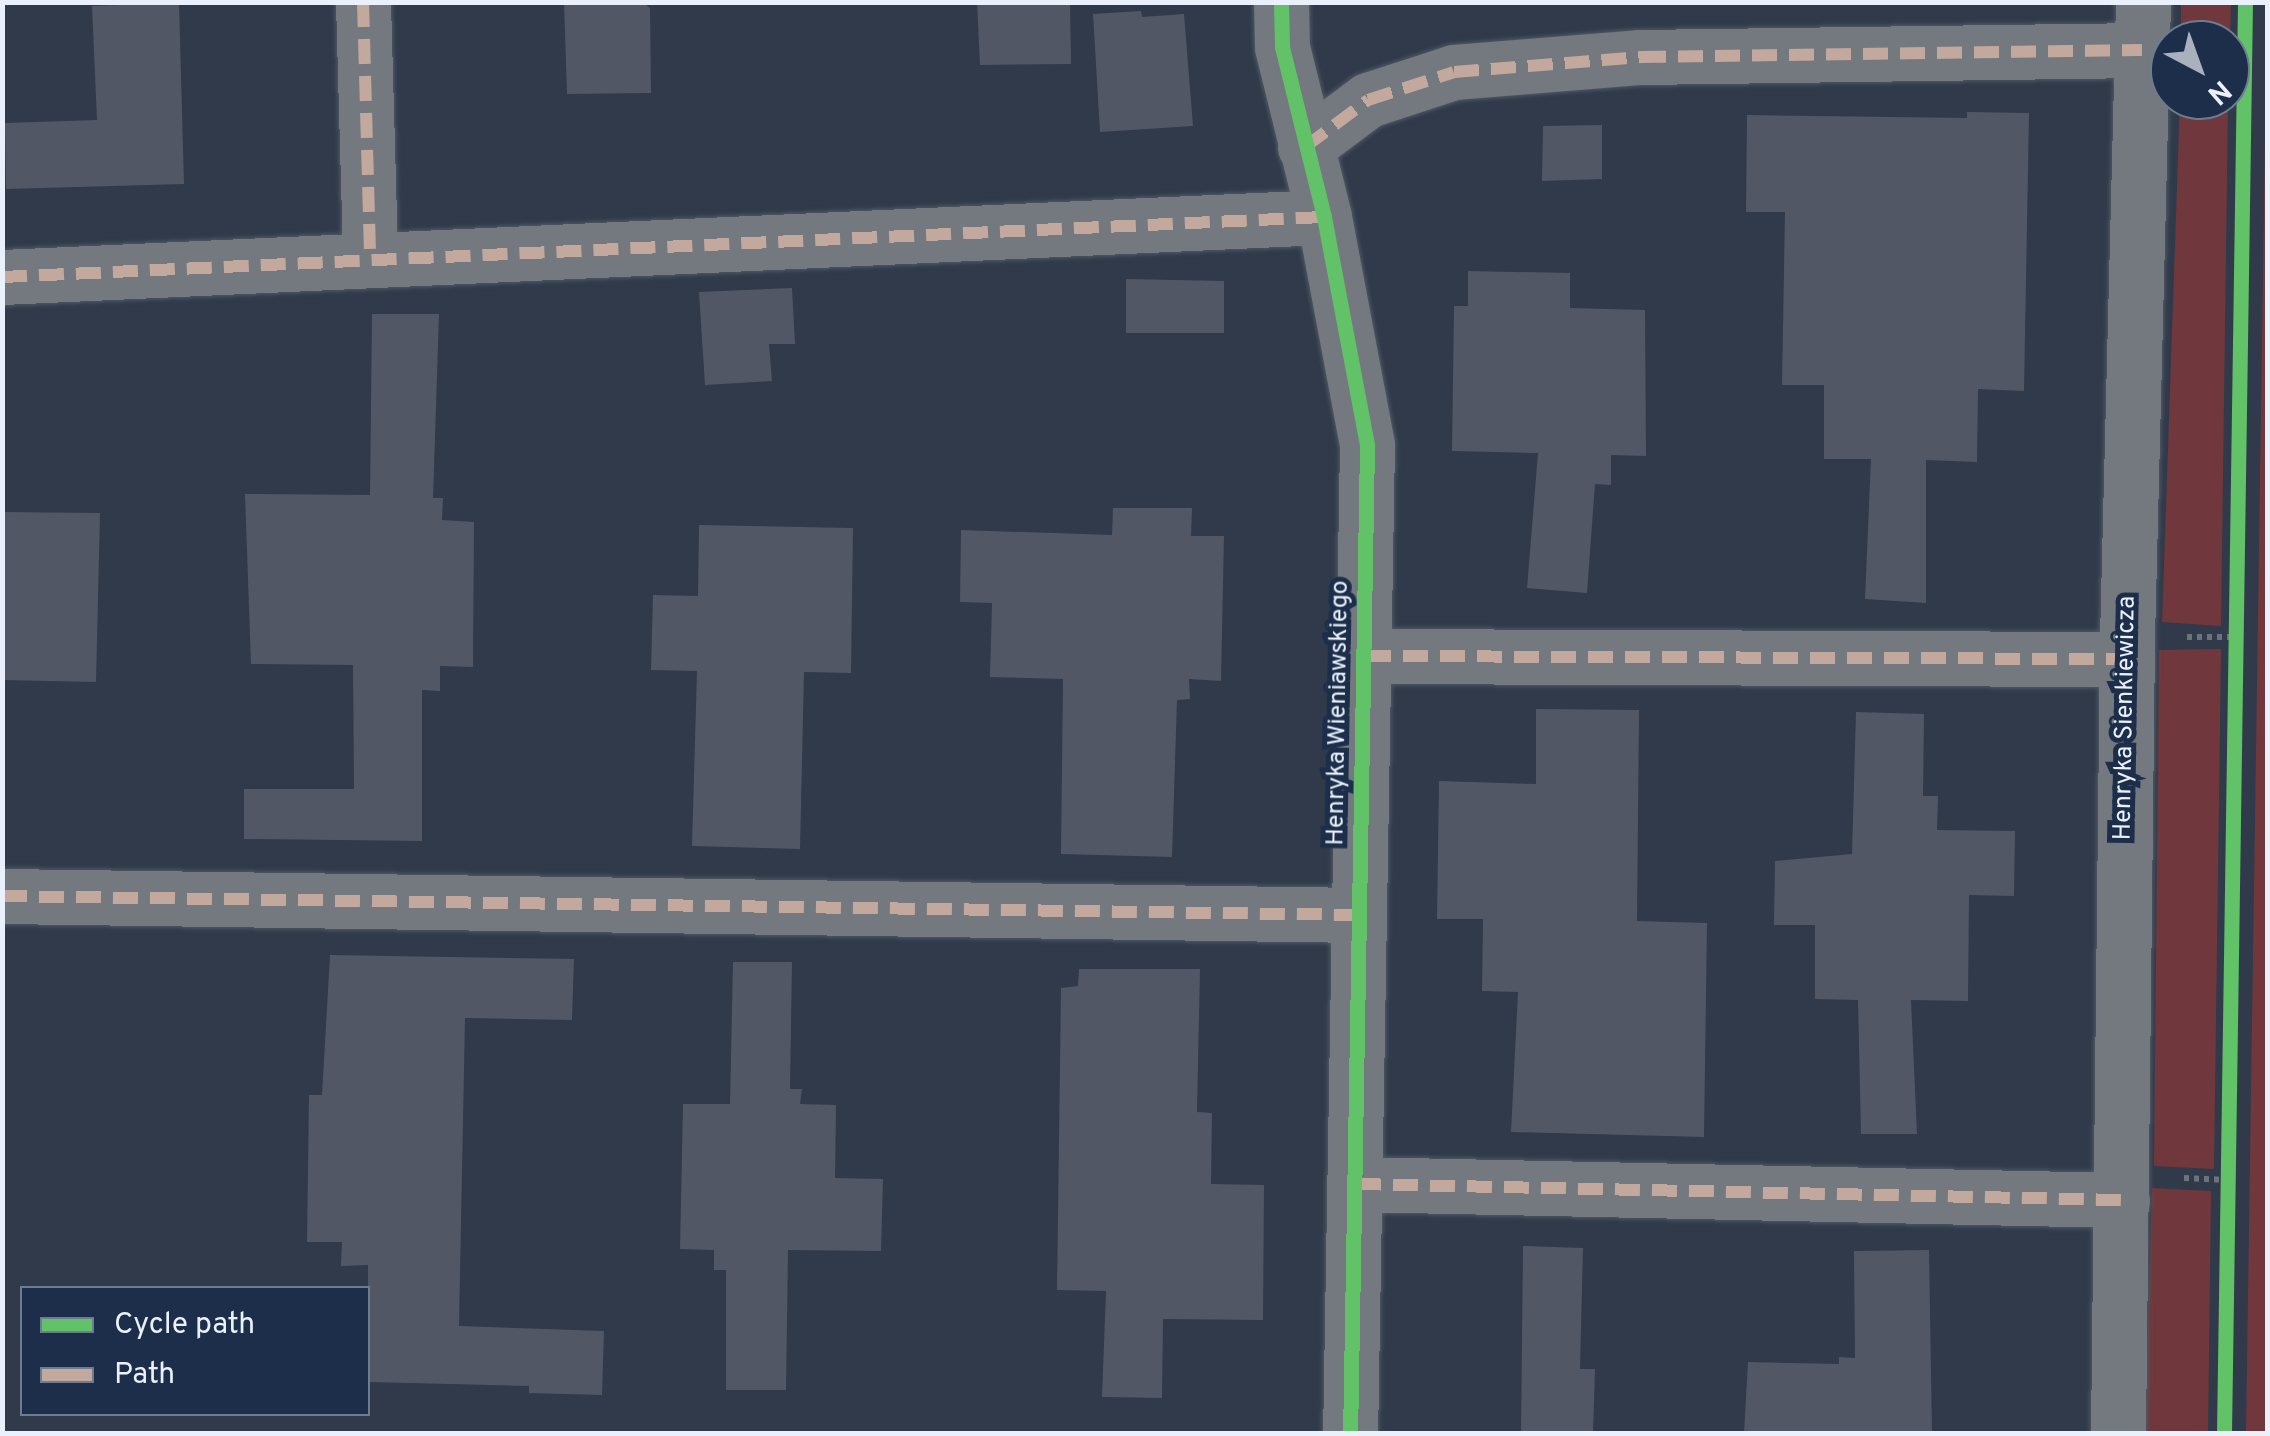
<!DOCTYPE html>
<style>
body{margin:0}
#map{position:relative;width:2270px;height:1436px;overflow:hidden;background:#303a4a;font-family:Overpass,sans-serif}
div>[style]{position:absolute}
.green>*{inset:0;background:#70383d}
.building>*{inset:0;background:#525765}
.path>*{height:6px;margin-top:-3px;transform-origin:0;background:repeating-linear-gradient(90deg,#6d737c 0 5px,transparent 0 10px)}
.roads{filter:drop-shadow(0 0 2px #505864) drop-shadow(0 0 2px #505864)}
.street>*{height:55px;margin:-27.5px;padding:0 27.5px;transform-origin:27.5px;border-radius:27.5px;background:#74787f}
.quiet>*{height:12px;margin-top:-6px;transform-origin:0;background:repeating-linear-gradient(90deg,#c3a89e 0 25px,transparent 0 37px)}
.cycleway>*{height:15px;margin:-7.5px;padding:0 7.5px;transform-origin:7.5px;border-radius:7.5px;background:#61c268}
span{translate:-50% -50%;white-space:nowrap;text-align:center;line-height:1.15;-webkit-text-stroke:10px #1c2e49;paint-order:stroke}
.street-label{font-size:25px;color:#eaf1fc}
.frame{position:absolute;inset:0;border:5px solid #eaf1fc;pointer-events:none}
.legend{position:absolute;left:20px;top:1286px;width:350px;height:130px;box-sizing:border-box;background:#1c2e49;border:2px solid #6e7c91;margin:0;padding:12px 18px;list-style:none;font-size:30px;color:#eaf1fc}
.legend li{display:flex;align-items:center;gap:20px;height:50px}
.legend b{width:50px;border:2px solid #6e7c91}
.north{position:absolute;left:2150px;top:20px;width:100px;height:100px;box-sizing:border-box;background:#1c2e49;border:2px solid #6e7c91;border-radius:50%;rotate:139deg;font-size:28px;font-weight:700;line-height:40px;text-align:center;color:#eaf1fc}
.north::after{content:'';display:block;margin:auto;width:35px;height:45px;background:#a9b1be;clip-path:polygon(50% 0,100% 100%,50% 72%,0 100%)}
</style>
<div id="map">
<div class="green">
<div style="clip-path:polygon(2181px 3px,2231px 3px,2230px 47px,2230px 40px,2181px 40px)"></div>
<div style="clip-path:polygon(2267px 3px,2268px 1433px,2246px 1434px,2246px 1433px)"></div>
<div style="clip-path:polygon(2180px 100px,2228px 100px,2221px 626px,2162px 622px)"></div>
<div style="clip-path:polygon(2221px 649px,2214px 1169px,2154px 1166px,2159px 650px)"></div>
<div style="clip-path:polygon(2152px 1188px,2211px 1191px,2208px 1433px,2145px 1434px)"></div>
</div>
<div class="building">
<div style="clip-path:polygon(564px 2px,643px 2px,650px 8px,651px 93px,567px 94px)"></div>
<div style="clip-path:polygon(977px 2px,1070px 2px,1071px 64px,980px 65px)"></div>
<div style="clip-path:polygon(179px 3px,184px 184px,6px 189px,5px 123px,97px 120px,92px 6px)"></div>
<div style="clip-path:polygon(1141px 11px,1142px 17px,1184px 14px,1193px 126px,1100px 132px,1093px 14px)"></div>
<div style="clip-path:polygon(1967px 112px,2029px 113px,2024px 391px,1978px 389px,1977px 462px,1926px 460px,1926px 603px,1865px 599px,1871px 459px,1824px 459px,1824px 385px,1782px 385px,1785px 212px,1746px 212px,1747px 115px,1967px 118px)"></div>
<div style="clip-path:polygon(1602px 125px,1602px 179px,1542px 181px,1543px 126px)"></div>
<div style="clip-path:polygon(1468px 271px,1570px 273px,1570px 308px,1645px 310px,1646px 456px,1611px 455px,1611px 485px,1595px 484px,1587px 593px,1527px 588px,1538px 453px,1452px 451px,1454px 306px,1468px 306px)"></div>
<div style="clip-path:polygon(1126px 279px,1224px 281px,1224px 333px,1126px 333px)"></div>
<div style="clip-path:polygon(792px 288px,795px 344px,769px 344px,772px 381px,705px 385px,699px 292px)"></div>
<div style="clip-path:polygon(372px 314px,439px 314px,433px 498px,443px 498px,442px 520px,474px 522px,473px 667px,440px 666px,440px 691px,422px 690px,422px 841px,244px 839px,244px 789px,354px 789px,353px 665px,251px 664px,245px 494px,370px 495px)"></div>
<div style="clip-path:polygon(1113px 508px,1192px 508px,1191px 536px,1224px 536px,1221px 681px,1189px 679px,1190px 699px,1177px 700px,1172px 857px,1061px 854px,1063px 679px,990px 677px,992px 603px,960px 602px,961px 530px,1112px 535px)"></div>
<div style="clip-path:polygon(2px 512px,100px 513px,96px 682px,2px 680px)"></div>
<div style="clip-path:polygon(699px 525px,853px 528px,851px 673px,804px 672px,800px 849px,692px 846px,697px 671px,651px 670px,653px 595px,698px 596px)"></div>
<div style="clip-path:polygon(1536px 709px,1639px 710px,1637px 921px,1707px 923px,1704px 1137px,1511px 1132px,1518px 992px,1482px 991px,1483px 919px,1437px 919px,1439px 781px,1536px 784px)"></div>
<div style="clip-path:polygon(1856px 712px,1924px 714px,1923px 796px,1938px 796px,1937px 830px,2015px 831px,2014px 896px,1969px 895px,1968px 1001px,1911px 1000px,1917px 1134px,1861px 1134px,1858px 1000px,1815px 999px,1815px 925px,1774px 925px,1775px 861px,1852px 854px)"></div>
<div style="clip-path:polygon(330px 955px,574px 959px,572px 1020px,465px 1018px,459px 1326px,604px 1331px,602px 1395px,529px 1393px,529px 1386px,368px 1382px,368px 1265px,341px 1266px,342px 1242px,307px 1242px,309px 1095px,322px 1095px)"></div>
<div style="clip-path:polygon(733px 962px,792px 962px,790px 1089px,802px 1089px,800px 1104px,836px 1105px,835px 1178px,883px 1179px,881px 1251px,788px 1250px,786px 1390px,726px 1390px,726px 1270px,714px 1270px,714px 1250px,680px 1249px,683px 1104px,730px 1104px)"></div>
<div style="clip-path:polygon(1079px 969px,1200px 969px,1197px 1112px,1212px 1113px,1211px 1184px,1264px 1185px,1263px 1320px,1163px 1319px,1162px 1398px,1102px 1397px,1106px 1291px,1057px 1290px,1061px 988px,1078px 986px)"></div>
<div style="clip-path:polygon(1523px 1246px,1583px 1248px,1580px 1369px,1595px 1369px,1593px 1434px,1521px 1434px)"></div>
<div style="clip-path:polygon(1929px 1250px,1932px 1434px,1744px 1434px,1748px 1362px,1839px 1364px,1839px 1357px,1855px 1358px,1854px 1251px)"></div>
</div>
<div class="path">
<div style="left:2230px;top:61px;width:14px;rotate:8deg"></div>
<div style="left:2187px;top:637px;width:49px"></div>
<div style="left:2184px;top:1178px;width:44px;rotate:2.6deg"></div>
</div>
<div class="roads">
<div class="street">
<div style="left:363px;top:2px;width:257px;rotate:88.4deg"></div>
<div style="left:1281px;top:2px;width:45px;rotate:88.7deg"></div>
<div style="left:1282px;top:47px;width:175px;rotate:76.1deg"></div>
<div style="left:1324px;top:217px;width:232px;rotate:79.3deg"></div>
<div style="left:1367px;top:445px;width:989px;rotate:90.98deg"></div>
<div style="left:1305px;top:147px;width:79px;rotate:-36.7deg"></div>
<div style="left:1368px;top:100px;width:90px;rotate:-18deg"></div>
<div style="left:1454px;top:72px;width:188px;rotate:-4.6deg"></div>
<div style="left:1641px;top:57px;width:501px;rotate:-0.8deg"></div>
<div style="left:2px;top:277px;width:1323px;rotate:-2.6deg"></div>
<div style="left:1366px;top:656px;width:760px;rotate:0.23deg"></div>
<div style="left:2px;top:896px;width:1357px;rotate:0.8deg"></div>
<div style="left:1356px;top:1184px;width:766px;rotate:1.2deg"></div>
<div style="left:2118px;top:1434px;width:796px;rotate:-89.35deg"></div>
<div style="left:2127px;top:638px;width:636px;rotate:-88.56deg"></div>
</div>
</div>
<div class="quiet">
<div style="left:363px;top:2px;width:257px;rotate:88.4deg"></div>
<div style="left:1305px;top:147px;width:79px;rotate:-36.7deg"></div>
<div style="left:1368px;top:100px;width:90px;rotate:-18deg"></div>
<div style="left:1454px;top:72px;width:188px;rotate:-4.6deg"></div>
<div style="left:1641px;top:57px;width:501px;rotate:-0.8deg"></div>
<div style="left:2px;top:277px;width:1323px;rotate:-2.6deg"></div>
<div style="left:1366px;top:656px;width:760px;rotate:0.23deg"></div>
<div style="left:2px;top:896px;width:1357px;rotate:0.8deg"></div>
<div style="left:1356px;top:1184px;width:766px;rotate:1.2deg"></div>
</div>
<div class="cycleway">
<div style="left:1281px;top:2px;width:45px;rotate:88.7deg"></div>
<div style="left:1282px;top:47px;width:175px;rotate:76.1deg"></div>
<div style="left:1324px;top:217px;width:232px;rotate:79.3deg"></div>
<div style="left:1367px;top:445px;width:989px;rotate:90.98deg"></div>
<div style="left:2224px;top:1434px;width:1432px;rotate:-89.16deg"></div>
</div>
<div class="street-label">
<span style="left:1339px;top:713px;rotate:-89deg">Henryka Wieniawskiego</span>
<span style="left:2126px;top:718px;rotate:-89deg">Henryka Sienkiewicza</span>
</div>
<div class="frame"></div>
<ul class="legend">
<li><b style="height:12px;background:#61c268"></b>Cycle path</li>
<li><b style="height:12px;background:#c3a89e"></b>Path</li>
</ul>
<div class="north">N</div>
</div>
